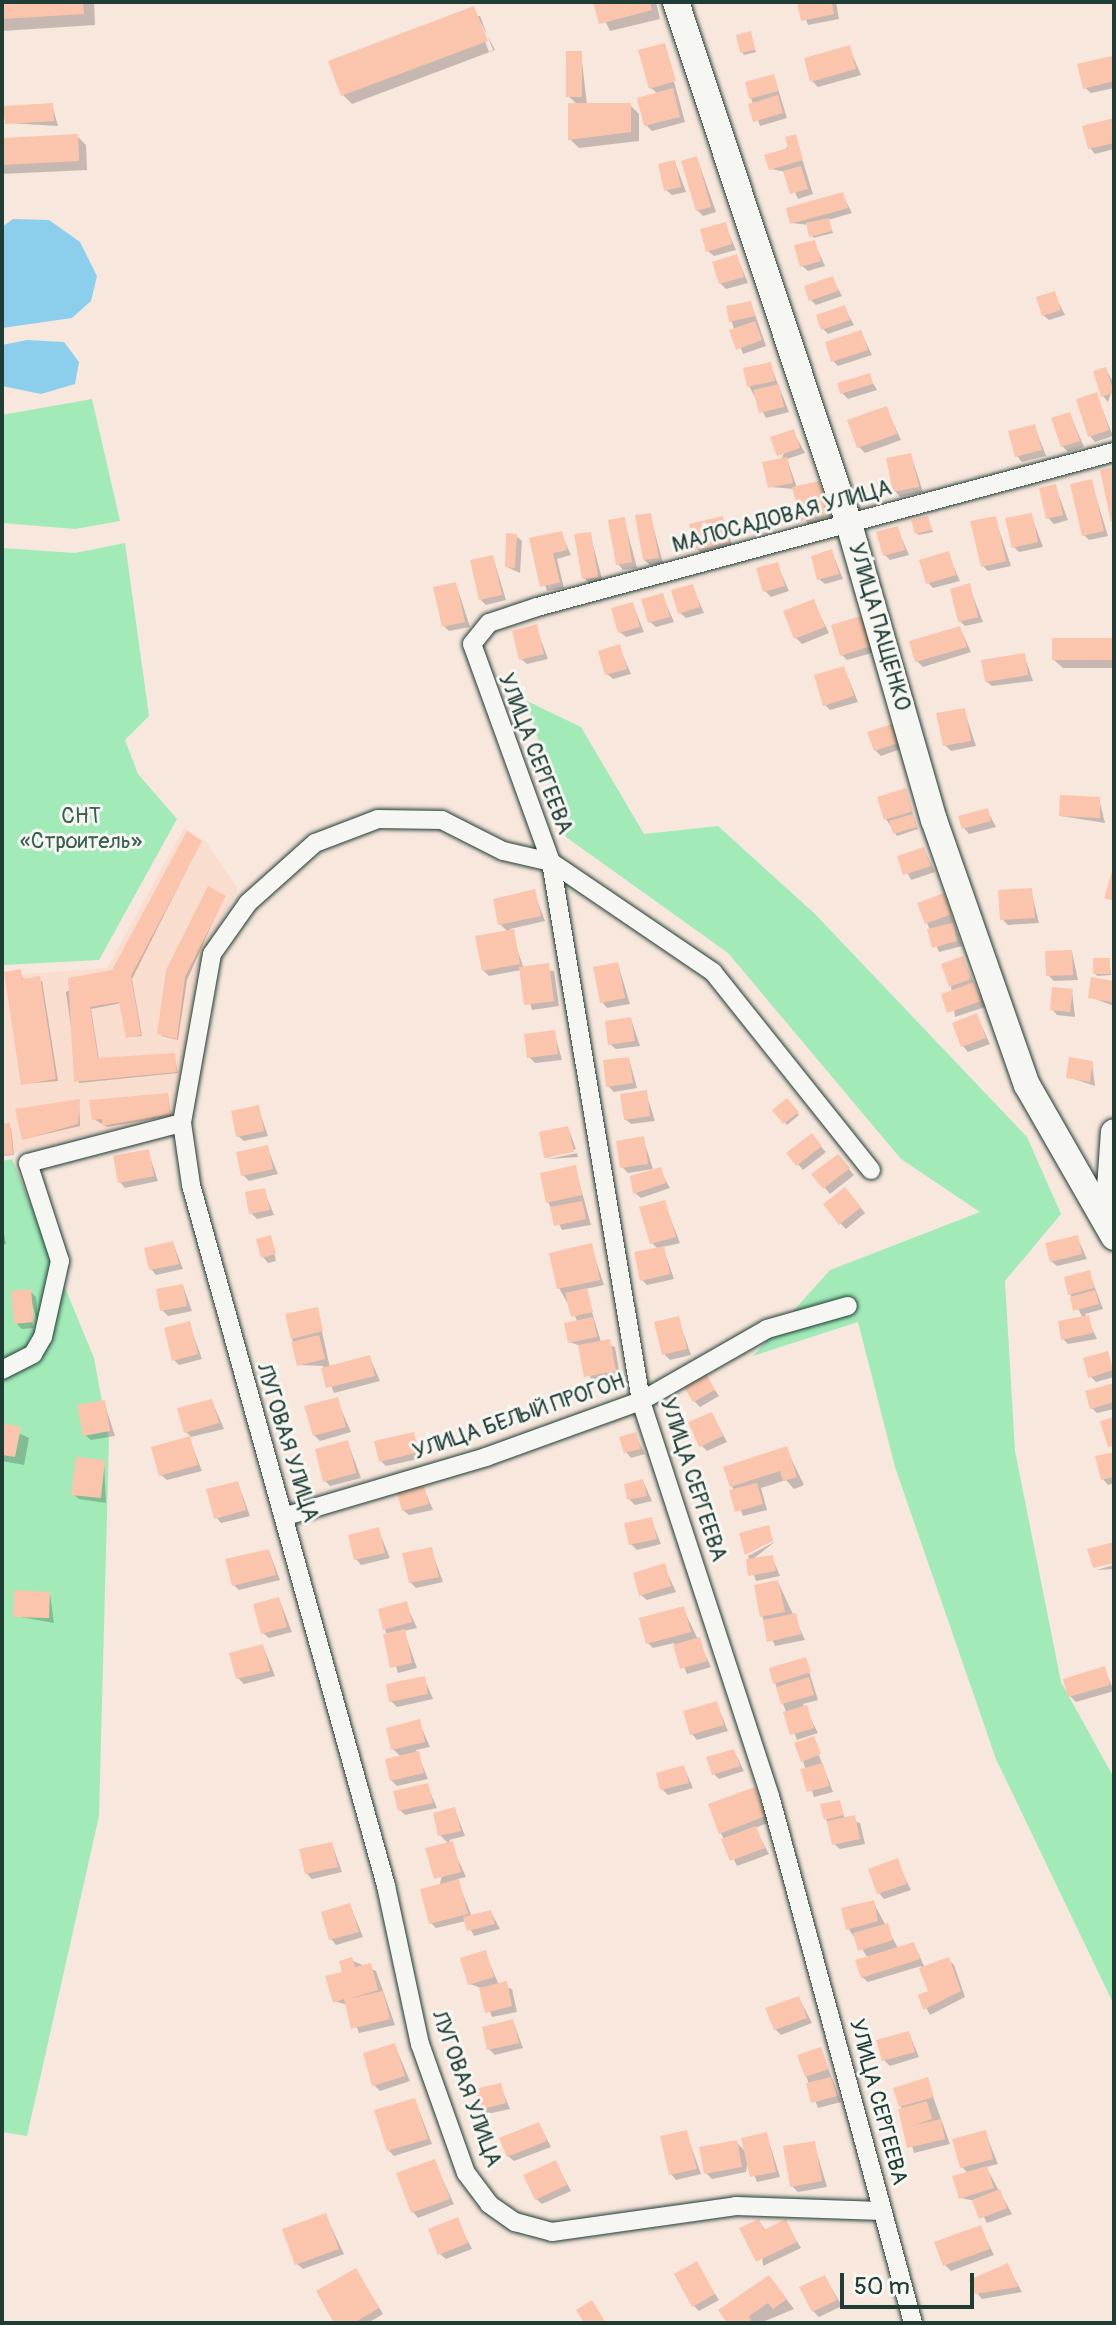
<!DOCTYPE html>
<meta charset="utf-8">
<style>
body{margin:0}
#map{position:relative;width:1116px;height:2325px;overflow:hidden;background:#f8e7dd;font-family:Pangolin,sans-serif}
div>[style]{position:absolute}
.built>*{inset:0;background:#f9ddcf}
.green>*{inset:0;background:#a2ebb9}
.water>*{inset:0;background:#8bcfed}
.shadow>*{inset:0;background:#0003}
.building>*{inset:0;background:#fbc5ad}
.roads{filter:drop-shadow(0 0 2px #1f3d34) drop-shadow(0 0 2px #1f3d34)}
.street>*{height:18px;margin:-9px;padding:0 9px;transform-origin:9px;border-radius:9px;background:#f6f6f2}
.secondary>*{height:26px;margin:-13px;padding:0 13px;transform-origin:13px;border-radius:13px;background:#f6f6f2}
span{translate:-50% -50%;white-space:nowrap;text-align:center;line-height:1.15;-webkit-text-stroke:6px #f6f6f2;paint-order:stroke}
.street-label{font-size:22px;color:#1f3d34}
.park-label{font-size:22px;color:#39604f}
.frame{position:absolute;inset:0;border:4px solid #1f3d34;pointer-events:none}
.scale{position:absolute;left:840px;top:2273px;width:134px;height:36px;box-sizing:border-box;border:4px solid #1f3d34;border-top:0;padding-left:10px;font-size:24px;line-height:28px;white-space:nowrap;color:#1f3d34;-webkit-text-stroke:6px #f6f6f2;paint-order:stroke}
</style>
<div id="map">
<div class="built">
<div style="clip-path:polygon(184px 828px,206px 842px,238px 889px,196px 972px,176px 1114px,2px 1156px,2px 976px,107px 968px)"></div>
</div>
<div class="green">
<div style="clip-path:polygon(92px 399px,120px 521px,75px 529px,2px 523px,2px 415px)"></div>
<div style="clip-path:polygon(125px 543px,149px 716px,125px 740px,138px 774px,177px 819px,99px 960px,4px 965px,2px 548px,75px 553px)"></div>
<div style="clip-path:polygon(527px 701px,581px 727px,644px 834px,718px 826px,814px 913px,1027px 1137px,1061px 1214px,1005px 1281px,1015px 1451px,1061px 1682px,1114px 1778px,1114px 2005px,996px 1759px,895px 1467px,858px 1322px,753px 1356px,830px 1270px,980px 1212px,901px 1159px,728px 953px,566px 837px)"></div>
<div style="clip-path:polygon(12px 1159px,94px 1358px,109px 1439px,99px 1816px,27px 2136px,2px 2132px,2px 1161px)"></div>
</div>
<div class="water">
<div style="clip-path:polygon(13px 219px,49px 220px,80px 242px,97px 276px,91px 301px,72px 318px,2px 328px,2px 227px)"></div>
<div style="clip-path:polygon(27px 340px,64px 342px,79px 362px,75px 384px,41px 394px,2px 386px,2px 345px)"></div>
</div>
<div class="shadow">
<div style="clip-path:polygon(2px 2px,94px 2px,95px 25px,2px 31px)"></div>
<div style="clip-path:polygon(596px 2px,656px 2px,660px 19px,610px 31px)"></div>
<div style="clip-path:polygon(799px 2px,836px 2px,839px 19px,808px 25px)"></div>
<div style="clip-path:polygon(evenodd,473px 8px,495px 50px,352px 104px,343px 95px,330px 62px,473px 8px,476px 16px,480px 16px,493px 50px,489px 52px,476px 16px)"></div>
<div style="clip-path:polygon(750px 34px,756px 52px,744px 55px,742px 52px)"></div>
<div style="clip-path:polygon(664px 45px,685px 122px,652px 131px,646px 125px,658px 94px,651px 88px)"></div>
<div style="clip-path:polygon(849px 47px,861px 75px,818px 87px,812px 81px)"></div>
<div style="clip-path:polygon(581px 53px,587px 105px,630px 105px,639px 114px,639px 141px,579px 148px,570px 139px,578px 105px,568px 96px)"></div>
<div style="clip-path:polygon(1112px 58px,1114px 88px,1091px 93px,1085px 88px)"></div>
<div style="clip-path:polygon(774px 76px,787px 118px,760px 126px,751px 98px)"></div>
<div style="clip-path:polygon(52px 105px,58px 126px,7px 123px)"></div>
<div style="clip-path:polygon(1114px 120px,1114px 149px,1095px 154px,1090px 148px)"></div>
<div style="clip-path:polygon(77px 136px,86px 145px,87px 170px,2px 174px,2px 140px)"></div>
<div style="clip-path:polygon(795px 136px,813px 194px,798px 199px,786px 172px,771px 169px)"></div>
<div style="clip-path:polygon(697px 158px,716px 212px,703px 216px,697px 210px)"></div>
<div style="clip-path:polygon(675px 162px,686px 192px,672px 195px,666px 190px)"></div>
<div style="clip-path:polygon(842px 194px,852px 213px,828px 220px,833px 233px,813px 238px,809px 225px,792px 223px)"></div>
<div style="clip-path:polygon(725px 224px,736px 250px,714px 256px,708px 251px)"></div>
<div style="clip-path:polygon(814px 242px,825px 266px,808px 271px,802px 266px)"></div>
<div style="clip-path:polygon(737px 257px,748px 283px,726px 289px,720px 283px)"></div>
<div style="clip-path:polygon(832px 278px,842px 296px,816px 305px,811px 300px)"></div>
<div style="clip-path:polygon(1054px 294px,1065px 315px,1049px 320px,1043px 315px)"></div>
<div style="clip-path:polygon(751px 303px,766px 346px,743px 354px,731px 320px)"></div>
<div style="clip-path:polygon(844px 307px,854px 325px,828px 334px,823px 329px)"></div>
<div style="clip-path:polygon(861px 332px,872px 355px,838px 366px,833px 361px)"></div>
<div style="clip-path:polygon(770px 364px,789px 412px,766px 418px,749px 386px)"></div>
<div style="clip-path:polygon(1106px 369px,1114px 384px,1108px 402px,1103px 396px)"></div>
<div style="clip-path:polygon(869px 376px,877px 390px,848px 399px,842px 393px)"></div>
<div style="clip-path:polygon(1096px 394px,1113px 436px,1095px 442px,1090px 436px)"></div>
<div style="clip-path:polygon(886px 408px,901px 440px,865px 453px,859px 447px)"></div>
<div style="clip-path:polygon(1070px 414px,1084px 447px,1068px 452px,1062px 446px)"></div>
<div style="clip-path:polygon(1035px 427px,1046px 456px,1022px 462px,1017px 456px)"></div>
<div style="clip-path:polygon(793px 431px,805px 453px,787px 459px,797px 488px,819px 483px,832px 520px,808px 526px,795px 489px,770px 487px)"></div>
<div style="clip-path:polygon(911px 455px,923px 492px,900px 497px,895px 491px)"></div>
<div style="clip-path:polygon(1091px 481px,1108px 536px,1089px 540px,1084px 535px)"></div>
<div style="clip-path:polygon(1055px 486px,1068px 520px,1054px 524px,1048px 518px)"></div>
<div style="clip-path:polygon(650px 515px,663px 563px,650px 565px,644px 560px)"></div>
<div style="clip-path:polygon(1031px 515px,1043px 547px,1019px 552px,1014px 547px)"></div>
<div style="clip-path:polygon(722px 518px,733px 547px,703px 555px,697px 549px)"></div>
<div style="clip-path:polygon(927px 518px,933px 532px,919px 535px,917px 533px)"></div>
<div style="clip-path:polygon(995px 518px,1011px 566px,988px 571px,983px 566px)"></div>
<div style="clip-path:polygon(624px 519px,637px 568px,623px 570px,618px 564px)"></div>
<div style="clip-path:polygon(897px 528px,909px 555px,890px 560px,885px 555px)"></div>
<div style="clip-path:polygon(561px 533px,571px 555px,557px 559px,564px 588px,547px 591px,531px 540px)"></div>
<div style="clip-path:polygon(590px 534px,603px 582px,590px 584px,584px 578px)"></div>
<div style="clip-path:polygon(516px 536px,522px 541px,520px 573px,507px 567px)"></div>
<div style="clip-path:polygon(832px 552px,843px 579px,825px 584px,819px 579px)"></div>
<div style="clip-path:polygon(948px 554px,960px 581px,933px 588px,928px 583px)"></div>
<div style="clip-path:polygon(493px 557px,506px 600px,486px 605px,480px 599px)"></div>
<div style="clip-path:polygon(777px 564px,789px 591px,771px 597px,765px 591px)"></div>
<div style="clip-path:polygon(456px 584px,470px 627px,449px 631px,444px 626px)"></div>
<div style="clip-path:polygon(692px 586px,704px 613px,686px 618px,680px 613px)"></div>
<div style="clip-path:polygon(969px 586px,983px 622px,965px 626px,960px 621px)"></div>
<div style="clip-path:polygon(662px 595px,674px 622px,656px 627px,650px 622px)"></div>
<div style="clip-path:polygon(813px 601px,829px 633px,802px 644px,796px 638px)"></div>
<div style="clip-path:polygon(633px 605px,644px 632px,626px 637px,620px 632px)"></div>
<div style="clip-path:polygon(861px 618px,875px 652px,847px 660px,842px 655px)"></div>
<div style="clip-path:polygon(536px 627px,548px 659px,527px 664px,521px 659px)"></div>
<div style="clip-path:polygon(960px 628px,971px 652px,923px 667px,917px 661px)"></div>
<div style="clip-path:polygon(1114px 640px,1114px 668px,1063px 668px,1054px 660px)"></div>
<div style="clip-path:polygon(619px 647px,631px 674px,613px 679px,607px 674px)"></div>
<div style="clip-path:polygon(1024px 655px,1033px 681px,992px 686px,986px 681px)"></div>
<div style="clip-path:polygon(844px 668px,858px 702px,830px 710px,825px 705px)"></div>
<div style="clip-path:polygon(964px 710px,976px 746px,951px 751px,945px 745px)"></div>
<div style="clip-path:polygon(892px 726px,903px 748px,881px 756px,875px 750px)"></div>
<div style="clip-path:polygon(905px 790px,918px 829px,897px 836px,886px 819px)"></div>
<div style="clip-path:polygon(1099px 799px,1105px 823px,1061px 816px)"></div>
<div style="clip-path:polygon(987px 810px,996px 827px,969px 834px,964px 828px)"></div>
<div style="clip-path:polygon(200px 843px,132px 979px,142px 1036px,128px 1037px,121px 1003px,91px 1009px,99px 1060px,174px 1055px,178px 1073px,79px 1083px,66px 992px,113px 972px)"></div>
<div style="clip-path:polygon(924px 849px,935px 872px,911px 880px,899px 857px)"></div>
<div style="clip-path:polygon(1031px 890px,1039px 923px,1008px 925px,1002px 919px)"></div>
<div style="clip-path:polygon(534px 892px,545px 921px,510px 929px,524px 969px,554px 971px,559px 1006px,532px 1010px,521px 970px,489px 976px,483px 970px,508px 932px,500px 924px)"></div>
<div style="clip-path:polygon(944px 895px,962px 946px,939px 952px,927px 923px)"></div>
<div style="clip-path:polygon(224px 897px,187px 980px,178px 1040px,162px 1036px,168px 971px)"></div>
<div style="clip-path:polygon(1072px 952px,1078px 980px,1054px 981px,1048px 975px)"></div>
<div style="clip-path:polygon(963px 959px,985px 1007px,955px 1017px,951px 986px)"></div>
<div style="clip-path:polygon(1109px 960px,1111px 975px,1097px 976px,1095px 973px)"></div>
<div style="clip-path:polygon(618px 964px,630px 1004px,607px 1008px,602px 1002px)"></div>
<div style="clip-path:polygon(20px 971px,24px 981px,42px 981px,58px 1081px,23px 1084px)"></div>
<div style="clip-path:polygon(1093px 979px,1114px 983px,1114px 1006px,1090px 997px)"></div>
<div style="clip-path:polygon(1072px 991px,1075px 1017px,1057px 1015px,1052px 1009px)"></div>
<div style="clip-path:polygon(977px 1016px,990px 1044px,968px 1052px,963px 1046px)"></div>
<div style="clip-path:polygon(631px 1019px,640px 1046px,616px 1049px,610px 1044px)"></div>
<div style="clip-path:polygon(554px 1032px,562px 1060px,535px 1063px,529px 1057px)"></div>
<div style="clip-path:polygon(629px 1059px,637px 1088px,614px 1092px,608px 1086px)"></div>
<div style="clip-path:polygon(1092px 1063px,1095px 1086px,1068px 1077px)"></div>
<div style="clip-path:polygon(646px 1093px,655px 1121px,631px 1124px,625px 1119px)"></div>
<div style="clip-path:polygon(168px 1095px,171px 1116px,107px 1127px,94px 1119px)"></div>
<div style="clip-path:polygon(79px 1101px,80px 1126px,24px 1139px)"></div>
<div style="clip-path:polygon(787px 1101px,799px 1115px,787px 1125px,775px 1111px)"></div>
<div style="clip-path:polygon(258px 1107px,268px 1136px,244px 1141px,238px 1136px)"></div>
<div style="clip-path:polygon(2px 1126px,11px 1128px,14px 1155px,2px 1156px)"></div>
<div style="clip-path:polygon(568px 1128px,576px 1149px,547px 1158px,546px 1157px)"></div>
<div style="clip-path:polygon(643px 1138px,653px 1169px,628px 1173px,622px 1167px)"></div>
<div style="clip-path:polygon(817px 1142px,826px 1152px,803px 1170px,789px 1154px)"></div>
<div style="clip-path:polygon(267px 1147px,278px 1174px,249px 1181px,243px 1175px)"></div>
<div style="clip-path:polygon(148px 1151px,158px 1181px,125px 1188px,120px 1182px)"></div>
<div style="clip-path:polygon(577px 1153px,578px 1157px,548px 1159px)"></div>
<div style="clip-path:polygon(843px 1162px,854px 1175px,830px 1194px,814px 1175px)"></div>
<div style="clip-path:polygon(575px 1167px,591px 1225px,562px 1230px,548px 1202px)"></div>
<div style="clip-path:polygon(660px 1170px,670px 1188px,641px 1198px,635px 1193px)"></div>
<div style="clip-path:polygon(264px 1190px,274px 1215px,257px 1219px,251px 1213px)"></div>
<div style="clip-path:polygon(850px 1195px,865px 1213px,846px 1229px,840px 1223px)"></div>
<div style="clip-path:polygon(664px 1202px,680px 1243px,663px 1247px,674px 1279px,647px 1285px,642px 1280px,658px 1249px,652px 1243px)"></div>
<div style="clip-path:polygon(2px 1223px,6px 1244px,2px 1245px)"></div>
<div style="clip-path:polygon(271px 1237px,276px 1261px,268px 1263px,263px 1257px)"></div>
<div style="clip-path:polygon(1077px 1237px,1087px 1259px,1057px 1266px,1051px 1261px)"></div>
<div style="clip-path:polygon(173px 1243px,183px 1269px,156px 1275px,151px 1269px)"></div>
<div style="clip-path:polygon(591px 1246px,604px 1285px,585px 1289px,601px 1342px,615px 1347px,620px 1376px,592px 1382px,580px 1346px,570px 1342px,578px 1322px,559px 1288px)"></div>
<div style="clip-path:polygon(1089px 1272px,1103px 1309px,1085px 1314px,1097px 1339px,1068px 1344px,1063px 1339px,1083px 1318px,1070px 1294px)"></div>
<div style="clip-path:polygon(183px 1286px,192px 1311px,168px 1316px,162px 1310px)"></div>
<div style="clip-path:polygon(30px 1291px,36px 1297px,39px 1327px,29px 1294px,33px 1328px,22px 1329px,16px 1323px)"></div>
<div style="clip-path:polygon(317px 1309px,330px 1368px,370px 1358px,380px 1381px,334px 1393px,323px 1366px,299px 1365px,292px 1338px)"></div>
<div style="clip-path:polygon(678px 1318px,691px 1355px,670px 1360px,664px 1354px)"></div>
<div style="clip-path:polygon(189px 1323px,202px 1359px,179px 1365px,174px 1360px)"></div>
<div style="clip-path:polygon(1107px 1353px,1114px 1377px,1096px 1382px,1090px 1376px)"></div>
<div style="clip-path:polygon(704px 1374px,719px 1396px,700px 1407px,694px 1401px)"></div>
<div style="clip-path:polygon(1114px 1385px,1114px 1409px,1097px 1413px,1092px 1408px)"></div>
<div style="clip-path:polygon(337px 1400px,351px 1432px,320px 1441px,314px 1435px)"></div>
<div style="clip-path:polygon(212px 1401px,224px 1429px,191px 1437px,186px 1432px)"></div>
<div style="clip-path:polygon(104px 1402px,115px 1436px,91px 1440px,85px 1435px)"></div>
<div style="clip-path:polygon(712px 1414px,727px 1442px,707px 1451px,701px 1445px)"></div>
<div style="clip-path:polygon(2px 1425px,29px 1438px,24px 1465px,2px 1461px)"></div>
<div style="clip-path:polygon(413px 1434px,423px 1458px,386px 1466px,381px 1461px)"></div>
<div style="clip-path:polygon(635px 1435px,645px 1454px,631px 1458px,626px 1452px)"></div>
<div style="clip-path:polygon(189px 1438px,202px 1471px,167px 1480px,161px 1475px)"></div>
<div style="clip-path:polygon(348px 1443px,361px 1478px,330px 1486px,325px 1481px)"></div>
<div style="clip-path:polygon(786px 1448px,804px 1485px,794px 1489px,786px 1480px,761px 1488px,767px 1510px,743px 1516px,732px 1486px)"></div>
<div style="clip-path:polygon(1114px 1454px,1114px 1483px,1108px 1485px,1103px 1479px)"></div>
<div style="clip-path:polygon(104px 1462px,106px 1503px,79px 1499px,73px 1494px)"></div>
<div style="clip-path:polygon(643px 1481px,652px 1501px,635px 1505px,629px 1499px)"></div>
<div style="clip-path:polygon(238px 1483px,250px 1516px,221px 1523px,216px 1517px)"></div>
<div style="clip-path:polygon(422px 1484px,433px 1510px,409px 1515px,403px 1510px)"></div>
<div style="clip-path:polygon(651px 1519px,661px 1544px,637px 1550px,631px 1544px)"></div>
<div style="clip-path:polygon(378px 1529px,390px 1558px,361px 1565px,356px 1559px)"></div>
<div style="clip-path:polygon(776px 1541px,753px 1559px,772px 1557px,780px 1576px,756px 1581px,748px 1556px)"></div>
<div style="clip-path:polygon(431px 1549px,443px 1582px,416px 1588px,410px 1582px)"></div>
<div style="clip-path:polygon(269px 1551px,280px 1580px,239px 1590px,234px 1585px)"></div>
<div style="clip-path:polygon(1114px 1565px,1114px 1569px,1096px 1570px)"></div>
<div style="clip-path:polygon(664px 1566px,676px 1592px,647px 1600px,641px 1595px)"></div>
<div style="clip-path:polygon(778px 1582px,805px 1640px,775px 1646px,762px 1616px)"></div>
<div style="clip-path:polygon(50px 1594px,54px 1623px,15px 1616px)"></div>
<div style="clip-path:polygon(279px 1599px,292px 1632px,269px 1638px,263px 1633px)"></div>
<div style="clip-path:polygon(406px 1604px,417px 1628px,404px 1631px,417px 1668px,398px 1673px,385px 1629px)"></div>
<div style="clip-path:polygon(683px 1608px,711px 1667px,687px 1674px,674px 1643px,653px 1648px,648px 1643px)"></div>
<div style="clip-path:polygon(263px 1646px,275px 1676px,244px 1684px,238px 1678px)"></div>
<div style="clip-path:polygon(805px 1659px,818px 1700px,803px 1704px,818px 1733px,797px 1740px,775px 1683px)"></div>
<div style="clip-path:polygon(1104px 1668px,1114px 1691px,1076px 1702px,1070px 1696px)"></div>
<div style="clip-path:polygon(424px 1678px,433px 1699px,397px 1707px,391px 1701px)"></div>
<div style="clip-path:polygon(717px 1704px,728px 1731px,697px 1740px,692px 1734px)"></div>
<div style="clip-path:polygon(419px 1722px,430px 1747px,416px 1750px,428px 1779px,397px 1786px,391px 1780px,401px 1757px,393px 1749px)"></div>
<div style="clip-path:polygon(812px 1737px,833px 1792px,814px 1797px,803px 1761px)"></div>
<div style="clip-path:polygon(734px 1751px,744px 1771px,719px 1779px,714px 1774px)"></div>
<div style="clip-path:polygon(684px 1767px,693px 1788px,668px 1795px,662px 1789px)"></div>
<div style="clip-path:polygon(427px 1785px,437px 1808px,405px 1815px,400px 1810px)"></div>
<div style="clip-path:polygon(754px 1789px,770px 1822px,755px 1828px,769px 1854px,737px 1866px,721px 1833px)"></div>
<div style="clip-path:polygon(839px 1802px,845px 1819px,860px 1823px,865px 1844px,840px 1849px,834px 1844px,826px 1819px)"></div>
<div style="clip-path:polygon(455px 1810px,465px 1836px,449px 1840px,466px 1877px,457px 1879px,472px 1917px,491px 1912px,500px 1929px,474px 1936px,466px 1921px,436px 1928px,431px 1923px,449px 1844px,440px 1835px)"></div>
<div style="clip-path:polygon(332px 1844px,342px 1872px,312px 1879px,306px 1873px)"></div>
<div style="clip-path:polygon(897px 1861px,911px 1890px,884px 1899px,879px 1893px)"></div>
<div style="clip-path:polygon(873px 1902px,898px 1948px,914px 1944px,925px 1968px,949px 1960px,954px 1965px,965px 1997px,930px 2015px,920px 1996px,930px 1993px,921px 1966px,868px 1982px,862px 1977px,868px 1958px,848px 1928px)"></div>
<div style="clip-path:polygon(350px 1905px,363px 1937px,336px 1945px,331px 1939px)"></div>
<div style="clip-path:polygon(485px 1953px,499px 1985px,512px 1989px,517px 2012px,492px 2017px,481px 1988px,470px 1984px)"></div>
<div style="clip-path:polygon(351px 1960px,376px 1971px,395px 2025px,359px 2033px,348px 2005px,334px 2001px)"></div>
<div style="clip-path:polygon(799px 1998px,812px 2023px,781px 2035px,775px 2029px)"></div>
<div style="clip-path:polygon(513px 2021px,523px 2048px,495px 2055px,489px 2049px)"></div>
<div style="clip-path:polygon(909px 2033px,919px 2057px,890px 2066px,884px 2060px)"></div>
<div style="clip-path:polygon(395px 2046px,410px 2081px,380px 2091px,374px 2085px)"></div>
<div style="clip-path:polygon(821px 2049px,841px 2102px,818px 2108px,806px 2076px)"></div>
<div style="clip-path:polygon(927px 2080px,950px 2144px,914px 2153px,896px 2089px)"></div>
<div style="clip-path:polygon(500px 2085px,510px 2109px,487px 2114px,481px 2109px)"></div>
<div style="clip-path:polygon(415px 2100px,432px 2144px,394px 2156px,388px 2150px)"></div>
<div style="clip-path:polygon(539px 2124px,551px 2147px,514px 2161px,508px 2156px)"></div>
<div style="clip-path:polygon(686px 2132px,701px 2174px,676px 2180px,671px 2174px)"></div>
<div style="clip-path:polygon(985px 2132px,998px 2164px,986px 2167px,1012px 2214px,987px 2223px,975px 2201px,961px 2198px,968px 2173px,962px 2167px)"></div>
<div style="clip-path:polygon(767px 2135px,780px 2177px,757px 2182px,748px 2160px,746px 2172px,712px 2179px,706px 2173px,736px 2142px,746px 2152px)"></div>
<div style="clip-path:polygon(814px 2143px,827px 2187px,798px 2192px,792px 2186px)"></div>
<div style="clip-path:polygon(434px 2161px,454px 2204px,418px 2218px,413px 2212px)"></div>
<div style="clip-path:polygon(556px 2163px,571px 2191px,542px 2204px,536px 2199px)"></div>
<div style="clip-path:polygon(326px 2216px,344px 2254px,303px 2269px,297px 2264px)"></div>
<div style="clip-path:polygon(457px 2220px,472px 2249px,446px 2259px,440px 2254px)"></div>
<div style="clip-path:polygon(759px 2221px,766px 2231px,785px 2222px,801px 2248px,763px 2266px)"></div>
<div style="clip-path:polygon(980px 2227px,994px 2255px,951px 2271px,945px 2265px)"></div>
<div style="clip-path:polygon(696px 2264px,719px 2300px,699px 2311px,694px 2306px)"></div>
<div style="clip-path:polygon(1007px 2265px,1022px 2292px,982px 2299px,977px 2293px)"></div>
<div style="clip-path:polygon(356px 2270px,383px 2314px,368px 2323px,337px 2323px)"></div>
<div style="clip-path:polygon(769px 2277px,794px 2309px,760px 2323px,729px 2323px)"></div>
<div style="clip-path:polygon(825px 2277px,842px 2306px,819px 2317px,813px 2311px)"></div>
</div>
<div class="building">
<div style="clip-path:polygon(2px 2px,83px 2px,84px 14px,2px 19px)"></div>
<div style="clip-path:polygon(593px 2px,650px 2px,652px 10px,599px 24px)"></div>
<div style="clip-path:polygon(797px 2px,832px 2px,834px 14px,801px 21px)"></div>
<div style="clip-path:polygon(474px 6px,488px 41px,341px 96px,328px 61px)"></div>
<div style="clip-path:polygon(751px 31px,755px 50px,740px 53px,736px 35px)"></div>
<div style="clip-path:polygon(665px 43px,676px 81px,649px 89px,638px 50px)"></div>
<div style="clip-path:polygon(850px 45px,856px 69px,810px 82px,804px 58px)"></div>
<div style="clip-path:polygon(566px 51px,582px 51px,582px 97px,566px 97px)"></div>
<div style="clip-path:polygon(1112px 56px,1114px 81px,1083px 89px,1077px 64px)"></div>
<div style="clip-path:polygon(774px 74px,779px 91px,749px 99px,745px 82px)"></div>
<div style="clip-path:polygon(673px 88px,680px 117px,644px 126px,637px 98px)"></div>
<div style="clip-path:polygon(778px 95px,783px 113px,753px 122px,748px 104px)"></div>
<div style="clip-path:polygon(53px 103px,54px 121px,5px 124px,3px 106px)"></div>
<div style="clip-path:polygon(568px 103px,631px 103px,631px 132px,568px 140px)"></div>
<div style="clip-path:polygon(1114px 118px,1114px 143px,1088px 149px,1082px 126px)"></div>
<div style="clip-path:polygon(78px 134px,79px 161px,2px 165px,2px 138px)"></div>
<div style="clip-path:polygon(796px 134px,803px 160px,769px 170px,764px 155px,788px 148px,785px 137px)"></div>
<div style="clip-path:polygon(697px 156px,711px 207px,696px 211px,681px 161px)"></div>
<div style="clip-path:polygon(675px 160px,681px 187px,664px 191px,658px 164px)"></div>
<div style="clip-path:polygon(801px 166px,808px 189px,790px 194px,783px 171px)"></div>
<div style="clip-path:polygon(843px 192px,848px 208px,790px 224px,786px 208px)"></div>
<div style="clip-path:polygon(829px 218px,832px 231px,809px 237px,806px 223px)"></div>
<div style="clip-path:polygon(726px 222px,732px 244px,706px 252px,700px 229px)"></div>
<div style="clip-path:polygon(815px 240px,821px 261px,800px 267px,794px 245px)"></div>
<div style="clip-path:polygon(737px 254px,744px 277px,719px 284px,712px 262px)"></div>
<div style="clip-path:polygon(833px 276px,838px 291px,809px 301px,804px 286px)"></div>
<div style="clip-path:polygon(1055px 291px,1061px 310px,1042px 316px,1036px 297px)"></div>
<div style="clip-path:polygon(751px 301px,755px 316px,729px 322px,726px 306px)"></div>
<div style="clip-path:polygon(845px 305px,850px 320px,821px 330px,816px 315px)"></div>
<div style="clip-path:polygon(755px 321px,762px 340px,736px 350px,729px 330px)"></div>
<div style="clip-path:polygon(861px 330px,868px 350px,831px 362px,825px 342px)"></div>
<div style="clip-path:polygon(771px 362px,775px 381px,747px 387px,743px 368px)"></div>
<div style="clip-path:polygon(1106px 367px,1114px 393px,1101px 397px,1093px 371px)"></div>
<div style="clip-path:polygon(870px 373px,873px 384px,840px 394px,837px 383px)"></div>
<div style="clip-path:polygon(779px 384px,784px 407px,759px 413px,753px 390px)"></div>
<div style="clip-path:polygon(1097px 392px,1109px 430px,1088px 437px,1076px 399px)"></div>
<div style="clip-path:polygon(887px 406px,897px 434px,857px 448px,847px 420px)"></div>
<div style="clip-path:polygon(1070px 412px,1080px 441px,1061px 447px,1051px 418px)"></div>
<div style="clip-path:polygon(1035px 424px,1042px 450px,1015px 457px,1008px 431px)"></div>
<div style="clip-path:polygon(794px 429px,800px 448px,777px 456px,770px 437px)"></div>
<div style="clip-path:polygon(911px 453px,919px 487px,893px 492px,886px 458px)"></div>
<div style="clip-path:polygon(787px 457px,793px 483px,768px 488px,762px 462px)"></div>
<div style="clip-path:polygon(1114px 467px,1114px 521px,1111px 522px,1100px 470px)"></div>
<div style="clip-path:polygon(1092px 479px,1104px 531px,1082px 536px,1070px 484px)"></div>
<div style="clip-path:polygon(819px 481px,828px 514px,801px 521px,792px 487px)"></div>
<div style="clip-path:polygon(1056px 484px,1063px 515px,1046px 519px,1039px 488px)"></div>
<div style="clip-path:polygon(651px 513px,659px 558px,643px 560px,635px 515px)"></div>
<div style="clip-path:polygon(1032px 513px,1038px 542px,1012px 548px,1005px 518px)"></div>
<div style="clip-path:polygon(723px 516px,729px 542px,695px 550px,689px 524px)"></div>
<div style="clip-path:polygon(928px 516px,932px 530px,915px 534px,911px 520px)"></div>
<div style="clip-path:polygon(996px 516px,1006px 561px,981px 567px,970px 521px)"></div>
<div style="clip-path:polygon(625px 517px,632px 562px,616px 565px,608px 520px)"></div>
<div style="clip-path:polygon(898px 526px,905px 550px,883px 556px,876px 532px)"></div>
<div style="clip-path:polygon(562px 531px,567px 550px,553px 553px,560px 582px,540px 587px,529px 538px)"></div>
<div style="clip-path:polygon(591px 532px,598px 577px,582px 579px,574px 534px)"></div>
<div style="clip-path:polygon(506px 533px,517px 534px,515px 568px,505px 567px)"></div>
<div style="clip-path:polygon(832px 549px,839px 574px,817px 580px,811px 556px)"></div>
<div style="clip-path:polygon(949px 551px,956px 575px,926px 584px,919px 560px)"></div>
<div style="clip-path:polygon(493px 555px,502px 595px,479px 600px,470px 560px)"></div>
<div style="clip-path:polygon(778px 562px,785px 586px,763px 592px,756px 568px)"></div>
<div style="clip-path:polygon(456px 582px,465px 622px,442px 627px,433px 587px)"></div>
<div style="clip-path:polygon(970px 583px,978px 617px,958px 622px,950px 589px)"></div>
<div style="clip-path:polygon(693px 584px,700px 607px,678px 614px,671px 590px)"></div>
<div style="clip-path:polygon(663px 593px,670px 617px,648px 623px,641px 599px)"></div>
<div style="clip-path:polygon(814px 599px,825px 627px,794px 639px,783px 611px)"></div>
<div style="clip-path:polygon(633px 602px,640px 627px,618px 633px,611px 608px)"></div>
<div style="clip-path:polygon(861px 616px,871px 646px,840px 656px,831px 625px)"></div>
<div style="clip-path:polygon(537px 624px,544px 654px,519px 660px,512px 631px)"></div>
<div style="clip-path:polygon(960px 626px,967px 647px,915px 662px,909px 641px)"></div>
<div style="clip-path:polygon(1052px 638px,1114px 638px,1114px 660px,1052px 660px)"></div>
<div style="clip-path:polygon(620px 644px,627px 669px,605px 675px,598px 651px)"></div>
<div style="clip-path:polygon(1025px 653px,1028px 675px,985px 682px,981px 660px)"></div>
<div style="clip-path:polygon(844px 666px,854px 696px,823px 706px,814px 675px)"></div>
<div style="clip-path:polygon(965px 708px,971px 741px,943px 746px,936px 713px)"></div>
<div style="clip-path:polygon(892px 724px,899px 743px,874px 751px,867px 732px)"></div>
<div style="clip-path:polygon(906px 788px,913px 811px,884px 820px,877px 797px)"></div>
<div style="clip-path:polygon(1060px 795px,1100px 797px,1100px 818px,1059px 816px)"></div>
<div style="clip-path:polygon(988px 808px,991px 821px,962px 829px,958px 816px)"></div>
<div style="clip-path:polygon(913px 814px,917px 827px,893px 834px,889px 821px)"></div>
<div style="clip-path:polygon(187px 831px,202px 841px,131px 976px,141px 1035px,126px 1038px,119px 1002px,90px 1007px,98px 1058px,175px 1053px,177px 1072px,74px 1082px,68px 978px,112px 970px)"></div>
<div style="clip-path:polygon(924px 847px,931px 866px,903px 875px,897px 856px)"></div>
<div style="clip-path:polygon(1113px 869px,1114px 869px,1114px 901px,1104px 898px)"></div>
<div style="clip-path:polygon(208px 886px,226px 896px,185px 977px,177px 1039px,157px 1034px,166px 970px)"></div>
<div style="clip-path:polygon(1032px 888px,1035px 918px,1000px 920px,998px 890px)"></div>
<div style="clip-path:polygon(535px 889px,541px 916px,498px 925px,493px 899px)"></div>
<div style="clip-path:polygon(944px 893px,952px 914px,925px 924px,917px 903px)"></div>
<div style="clip-path:polygon(953px 923px,957px 941px,932px 948px,927px 929px)"></div>
<div style="clip-path:polygon(514px 929px,520px 964px,482px 971px,475px 936px)"></div>
<div style="clip-path:polygon(1072px 950px,1073px 975px,1046px 976px,1045px 951px)"></div>
<div style="clip-path:polygon(963px 956px,971px 979px,949px 987px,941px 964px)"></div>
<div style="clip-path:polygon(1093px 958px,1110px 958px,1110px 974px,1093px 974px)"></div>
<div style="clip-path:polygon(618px 962px,625px 998px,600px 1003px,593px 967px)"></div>
<div style="clip-path:polygon(549px 963px,554px 1001px,524px 1005px,519px 967px)"></div>
<div style="clip-path:polygon(21px 969px,22px 979px,40px 976px,56px 1079px,21px 1085px,4px 972px)"></div>
<div style="clip-path:polygon(1091px 977px,1114px 981px,1112px 1002px,1088px 998px)"></div>
<div style="clip-path:polygon(974px 982px,981px 1001px,947px 1013px,941px 994px)"></div>
<div style="clip-path:polygon(1052px 987px,1073px 989px,1070px 1012px,1050px 1010px)"></div>
<div style="clip-path:polygon(977px 1013px,986px 1038px,961px 1047px,952px 1023px)"></div>
<div style="clip-path:polygon(631px 1017px,635px 1041px,608px 1045px,605px 1021px)"></div>
<div style="clip-path:polygon(555px 1030px,558px 1054px,527px 1058px,524px 1034px)"></div>
<div style="clip-path:polygon(629px 1057px,633px 1083px,606px 1087px,603px 1060px)"></div>
<div style="clip-path:polygon(1069px 1057px,1093px 1061px,1090px 1082px,1066px 1078px)"></div>
<div style="clip-path:polygon(647px 1090px,650px 1116px,624px 1120px,620px 1094px)"></div>
<div style="clip-path:polygon(168px 1093px,170px 1114px,102px 1126px,102px 1119px,92px 1120px,89px 1100px)"></div>
<div style="clip-path:polygon(787px 1098px,799px 1112px,783px 1124px,772px 1110px)"></div>
<div style="clip-path:polygon(80px 1099px,78px 1124px,22px 1140px,15px 1109px)"></div>
<div style="clip-path:polygon(259px 1105px,264px 1131px,236px 1137px,231px 1111px)"></div>
<div style="clip-path:polygon(10px 1123px,13px 1154px,2px 1155px,2px 1124px)"></div>
<div style="clip-path:polygon(568px 1126px,574px 1152px,544px 1158px,539px 1132px)"></div>
<div style="clip-path:polygon(812px 1133px,822px 1146px,796px 1166px,786px 1153px)"></div>
<div style="clip-path:polygon(644px 1136px,648px 1164px,620px 1168px,616px 1141px)"></div>
<div style="clip-path:polygon(268px 1145px,273px 1169px,241px 1176px,236px 1152px)"></div>
<div style="clip-path:polygon(149px 1149px,154px 1176px,118px 1183px,113px 1156px)"></div>
<div style="clip-path:polygon(838px 1154px,850px 1168px,823px 1189px,811px 1174px)"></div>
<div style="clip-path:polygon(576px 1165px,582px 1195px,546px 1203px,540px 1173px)"></div>
<div style="clip-path:polygon(661px 1167px,666px 1183px,633px 1194px,630px 1176px)"></div>
<div style="clip-path:polygon(845px 1187px,861px 1207px,839px 1225px,823px 1204px)"></div>
<div style="clip-path:polygon(265px 1188px,270px 1210px,249px 1214px,245px 1192px)"></div>
<div style="clip-path:polygon(665px 1200px,676px 1237px,650px 1244px,639px 1207px)"></div>
<div style="clip-path:polygon(582px 1201px,586px 1219px,554px 1226px,550px 1207px)"></div>
<div style="clip-path:polygon(271px 1235px,276px 1254px,261px 1258px,256px 1239px)"></div>
<div style="clip-path:polygon(1078px 1235px,1082px 1254px,1050px 1262px,1045px 1243px)"></div>
<div style="clip-path:polygon(173px 1241px,179px 1264px,149px 1270px,144px 1248px)"></div>
<div style="clip-path:polygon(592px 1243px,600px 1280px,557px 1289px,549px 1253px)"></div>
<div style="clip-path:polygon(664px 1246px,670px 1274px,640px 1281px,634px 1252px)"></div>
<div style="clip-path:polygon(1090px 1270px,1094px 1288px,1068px 1295px,1064px 1277px)"></div>
<div style="clip-path:polygon(183px 1284px,187px 1306px,160px 1311px,156px 1289px)"></div>
<div style="clip-path:polygon(587px 1288px,593px 1312px,571px 1317px,565px 1293px)"></div>
<div style="clip-path:polygon(31px 1289px,34px 1322px,14px 1324px,11px 1291px)"></div>
<div style="clip-path:polygon(1095px 1290px,1099px 1304px,1073px 1311px,1070px 1297px)"></div>
<div style="clip-path:polygon(318px 1307px,323px 1331px,291px 1339px,285px 1314px)"></div>
<div style="clip-path:polygon(1089px 1315px,1093px 1333px,1061px 1340px,1058px 1321px)"></div>
<div style="clip-path:polygon(679px 1316px,687px 1349px,662px 1355px,654px 1322px)"></div>
<div style="clip-path:polygon(593px 1317px,597px 1337px,568px 1343px,564px 1323px)"></div>
<div style="clip-path:polygon(190px 1321px,198px 1354px,172px 1361px,164px 1328px)"></div>
<div style="clip-path:polygon(319px 1335px,325px 1359px,297px 1366px,291px 1342px)"></div>
<div style="clip-path:polygon(610px 1339px,616px 1371px,584px 1377px,578px 1345px)"></div>
<div style="clip-path:polygon(1108px 1351px,1113px 1370px,1088px 1378px,1083px 1358px)"></div>
<div style="clip-path:polygon(370px 1355px,375px 1376px,326px 1388px,321px 1368px)"></div>
<div style="clip-path:polygon(705px 1371px,715px 1390px,693px 1402px,682px 1384px)"></div>
<div style="clip-path:polygon(1114px 1383px,1114px 1402px,1090px 1409px,1085px 1391px)"></div>
<div style="clip-path:polygon(338px 1397px,346px 1427px,313px 1436px,304px 1406px)"></div>
<div style="clip-path:polygon(212px 1399px,219px 1423px,184px 1433px,177px 1408px)"></div>
<div style="clip-path:polygon(105px 1400px,110px 1431px,83px 1436px,77px 1405px)"></div>
<div style="clip-path:polygon(712px 1412px,723px 1436px,699px 1447px,688px 1422px)"></div>
<div style="clip-path:polygon(1114px 1417px,1114px 1446px,1108px 1447px,1100px 1421px)"></div>
<div style="clip-path:polygon(2px 1423px,21px 1427px,15px 1457px,2px 1455px)"></div>
<div style="clip-path:polygon(414px 1432px,419px 1452px,379px 1462px,374px 1441px)"></div>
<div style="clip-path:polygon(636px 1432px,641px 1449px,624px 1453px,619px 1437px)"></div>
<div style="clip-path:polygon(190px 1436px,198px 1465px,159px 1476px,151px 1447px)"></div>
<div style="clip-path:polygon(348px 1440px,356px 1473px,323px 1482px,315px 1449px)"></div>
<div style="clip-path:polygon(787px 1446px,797px 1477px,783px 1481px,780px 1471px,730px 1487px,723px 1467px)"></div>
<div style="clip-path:polygon(1114px 1452px,1114px 1477px,1101px 1480px,1095px 1456px)"></div>
<div style="clip-path:polygon(76px 1457px,105px 1460px,101px 1498px,71px 1495px)"></div>
<div style="clip-path:polygon(643px 1479px,647px 1496px,627px 1500px,624px 1484px)"></div>
<div style="clip-path:polygon(238px 1481px,246px 1510px,214px 1519px,206px 1489px)"></div>
<div style="clip-path:polygon(423px 1482px,429px 1504px,402px 1511px,396px 1488px)"></div>
<div style="clip-path:polygon(757px 1483px,763px 1504px,735px 1512px,729px 1490px)"></div>
<div style="clip-path:polygon(652px 1517px,657px 1539px,629px 1545px,624px 1523px)"></div>
<div style="clip-path:polygon(769px 1525px,773px 1541px,745px 1555px,739px 1533px)"></div>
<div style="clip-path:polygon(379px 1527px,385px 1553px,354px 1560px,348px 1535px)"></div>
<div style="clip-path:polygon(1114px 1542px,1114px 1563px,1093px 1568px,1087px 1549px)"></div>
<div style="clip-path:polygon(432px 1547px,439px 1577px,409px 1583px,402px 1553px)"></div>
<div style="clip-path:polygon(269px 1549px,276px 1575px,232px 1586px,225px 1559px)"></div>
<div style="clip-path:polygon(773px 1555px,776px 1571px,748px 1576px,746px 1559px)"></div>
<div style="clip-path:polygon(665px 1563px,671px 1586px,639px 1596px,633px 1573px)"></div>
<div style="clip-path:polygon(778px 1580px,785px 1612px,760px 1617px,754px 1585px)"></div>
<div style="clip-path:polygon(14px 1590px,50px 1592px,49px 1618px,13px 1617px)"></div>
<div style="clip-path:polygon(279px 1597px,287px 1627px,261px 1634px,253px 1604px)"></div>
<div style="clip-path:polygon(407px 1601px,412px 1622px,383px 1630px,378px 1609px)"></div>
<div style="clip-path:polygon(684px 1606px,691px 1632px,646px 1644px,639px 1618px)"></div>
<div style="clip-path:polygon(796px 1613px,801px 1634px,767px 1642px,763px 1620px)"></div>
<div style="clip-path:polygon(405px 1629px,412px 1663px,390px 1668px,383px 1634px)"></div>
<div style="clip-path:polygon(700px 1637px,707px 1661px,680px 1669px,673px 1645px)"></div>
<div style="clip-path:polygon(263px 1644px,270px 1671px,236px 1679px,229px 1653px)"></div>
<div style="clip-path:polygon(806px 1657px,811px 1672px,773px 1684px,769px 1668px)"></div>
<div style="clip-path:polygon(1105px 1666px,1110px 1685px,1068px 1697px,1063px 1679px)"></div>
<div style="clip-path:polygon(425px 1676px,428px 1694px,389px 1702px,386px 1684px)"></div>
<div style="clip-path:polygon(809px 1677px,814px 1695px,781px 1704px,776px 1687px)"></div>
<div style="clip-path:polygon(717px 1701px,724px 1725px,690px 1735px,683px 1711px)"></div>
<div style="clip-path:polygon(807px 1705px,814px 1728px,790px 1735px,783px 1712px)"></div>
<div style="clip-path:polygon(420px 1719px,425px 1742px,391px 1750px,386px 1728px)"></div>
<div style="clip-path:polygon(814px 1736px,821px 1754px,801px 1762px,794px 1743px)"></div>
<div style="clip-path:polygon(734px 1749px,740px 1766px,712px 1775px,706px 1757px)"></div>
<div style="clip-path:polygon(419px 1751px,424px 1773px,390px 1781px,385px 1759px)"></div>
<div style="clip-path:polygon(823px 1763px,829px 1786px,807px 1792px,800px 1769px)"></div>
<div style="clip-path:polygon(684px 1765px,689px 1783px,660px 1790px,656px 1773px)"></div>
<div style="clip-path:polygon(428px 1783px,433px 1803px,398px 1811px,393px 1791px)"></div>
<div style="clip-path:polygon(755px 1787px,766px 1816px,719px 1834px,708px 1804px)"></div>
<div style="clip-path:polygon(840px 1800px,844px 1815px,824px 1820px,820px 1804px)"></div>
<div style="clip-path:polygon(455px 1807px,461px 1831px,438px 1836px,433px 1813px)"></div>
<div style="clip-path:polygon(855px 1815px,860px 1839px,832px 1845px,827px 1821px)"></div>
<div style="clip-path:polygon(756px 1826px,765px 1848px,730px 1861px,721px 1839px)"></div>
<div style="clip-path:polygon(453px 1841px,461px 1872px,434px 1879px,425px 1848px)"></div>
<div style="clip-path:polygon(332px 1842px,338px 1867px,305px 1874px,299px 1849px)"></div>
<div style="clip-path:polygon(898px 1858px,907px 1884px,877px 1894px,868px 1869px)"></div>
<div style="clip-path:polygon(459px 1879px,468px 1914px,429px 1924px,420px 1889px)"></div>
<div style="clip-path:polygon(874px 1900px,878px 1921px,846px 1930px,841px 1908px)"></div>
<div style="clip-path:polygon(350px 1903px,359px 1932px,329px 1940px,321px 1912px)"></div>
<div style="clip-path:polygon(491px 1910px,495px 1924px,467px 1931px,463px 1917px)"></div>
<div style="clip-path:polygon(888px 1923px,893px 1940px,858px 1951px,853px 1933px)"></div>
<div style="clip-path:polygon(914px 1942px,920px 1959px,861px 1978px,855px 1960px)"></div>
<div style="clip-path:polygon(486px 1950px,494px 1977px,468px 1985px,460px 1958px)"></div>
<div style="clip-path:polygon(352px 1957px,355px 1967px,371px 1963px,378px 1990px,348px 1999px,383px 1991px,390px 2019px,351px 2029px,344px 1999px,333px 2003px,325px 1976px,342px 1972px,339px 1961px)"></div>
<div style="clip-path:polygon(949px 1957px,961px 1991px,923px 2010px,918px 1995px,928px 1991px,919px 1968px)"></div>
<div style="clip-path:polygon(507px 1981px,512px 2006px,485px 2013px,479px 1988px)"></div>
<div style="clip-path:polygon(799px 1996px,807px 2018px,774px 2030px,765px 2008px)"></div>
<div style="clip-path:polygon(513px 2019px,519px 2043px,487px 2050px,482px 2027px)"></div>
<div style="clip-path:polygon(909px 2031px,915px 2052px,882px 2061px,876px 2040px)"></div>
<div style="clip-path:polygon(395px 2043px,405px 2076px,372px 2086px,363px 2053px)"></div>
<div style="clip-path:polygon(821px 2047px,829px 2069px,805px 2077px,797px 2055px)"></div>
<div style="clip-path:polygon(831px 2077px,837px 2096px,811px 2103px,806px 2083px)"></div>
<div style="clip-path:polygon(928px 2077px,934px 2097px,899px 2107px,893px 2088px)"></div>
<div style="clip-path:polygon(501px 2083px,506px 2103px,479px 2110px,474px 2089px)"></div>
<div style="clip-path:polygon(415px 2098px,428px 2139px,387px 2151px,374px 2110px)"></div>
<div style="clip-path:polygon(927px 2101px,932px 2119px,911px 2126px,941px 2119px,945px 2139px,907px 2148px,898px 2109px)"></div>
<div style="clip-path:polygon(539px 2122px,547px 2141px,507px 2157px,499px 2138px)"></div>
<div style="clip-path:polygon(687px 2130px,697px 2169px,669px 2175px,660px 2136px)"></div>
<div style="clip-path:polygon(986px 2130px,993px 2159px,960px 2168px,952px 2139px)"></div>
<div style="clip-path:polygon(767px 2132px,776px 2172px,750px 2177px,741px 2138px)"></div>
<div style="clip-path:polygon(737px 2140px,742px 2167px,704px 2174px,699px 2147px)"></div>
<div style="clip-path:polygon(815px 2141px,822px 2181px,790px 2187px,783px 2146px)"></div>
<div style="clip-path:polygon(435px 2159px,450px 2199px,411px 2213px,396px 2173px)"></div>
<div style="clip-path:polygon(556px 2160px,567px 2185px,535px 2200px,523px 2175px)"></div>
<div style="clip-path:polygon(987px 2166px,994px 2188px,959px 2199px,952px 2176px)"></div>
<div style="clip-path:polygon(1000px 2189px,1007px 2208px,979px 2219px,972px 2200px)"></div>
<div style="clip-path:polygon(326px 2213px,339px 2249px,295px 2265px,282px 2229px)"></div>
<div style="clip-path:polygon(458px 2217px,468px 2243px,438px 2255px,428px 2229px)"></div>
<div style="clip-path:polygon(759px 2219px,764px 2230px,786px 2219px,797px 2242px,756px 2262px,739px 2228px)"></div>
<div style="clip-path:polygon(981px 2225px,990px 2249px,943px 2266px,934px 2242px)"></div>
<div style="clip-path:polygon(697px 2261px,715px 2294px,692px 2307px,674px 2274px)"></div>
<div style="clip-path:polygon(1008px 2263px,1018px 2287px,975px 2294px,969px 2280px)"></div>
<div style="clip-path:polygon(356px 2268px,379px 2308px,354px 2323px,334px 2323px,316px 2291px)"></div>
<div style="clip-path:polygon(769px 2275px,787px 2299px,773px 2309px,768px 2303px,749px 2316px,751px 2323px,727px 2323px,718px 2310px)"></div>
<div style="clip-path:polygon(825px 2275px,837px 2300px,812px 2312px,799px 2287px)"></div>
<div style="clip-path:polygon(592px 2300px,606px 2323px,584px 2323px,576px 2310px)"></div>
</div>
<div class="roads">
<div class="street">
<div style="left:871px;top:1170px;width:253px;rotate:-128.6deg"></div>
<div style="left:713px;top:972px;width:196px;rotate:-145.8deg"></div>
<div style="left:551px;top:862px;width:49px;rotate:-167.1deg"></div>
<div style="left:503px;top:851px;width:68px;rotate:-153.1deg"></div>
<div style="left:442px;top:820px;width:64px;rotate:-179.1deg"></div>
<div style="left:378px;top:819px;width:67px;rotate:159.1deg"></div>
<div style="left:315px;top:843px;width:90px;rotate:138.2deg"></div>
<div style="left:248px;top:903px;width:62px;rotate:125.2deg"></div>
<div style="left:212px;top:954px;width:172px;rotate:100.1deg"></div>
<div style="left:182px;top:1123px;width:63px;rotate:81.7deg"></div>
<div style="left:191px;top:1185px;width:728px;rotate:74.45deg"></div>
<div style="left:386px;top:1886px;width:162px;rotate:77.9deg"></div>
<div style="left:420px;top:2044px;width:137px;rotate:70.4deg"></div>
<div style="left:466px;top:2173px;width:39px;rotate:53deg"></div>
<div style="left:489px;top:2204px;width:32px;rotate:35deg"></div>
<div style="left:515px;top:2222px;width:38px;rotate:15deg"></div>
<div style="left:552px;top:2232px;width:186px;rotate:-8deg"></div>
<div style="left:736px;top:2206px;width:146px;rotate:2deg"></div>
<div style="left:2px;top:1370px;width:35px;rotate:-27deg"></div>
<div style="left:33px;top:1354px;width:20px;rotate:-60deg"></div>
<div style="left:43px;top:1337px;width:78px;rotate:-77.4deg"></div>
<div style="left:60px;top:1261px;width:103px;rotate:-108.1deg"></div>
<div style="left:28px;top:1163px;width:159px;rotate:-14.6deg"></div>
<div style="left:286px;top:1516px;width:209px;rotate:-16.4deg"></div>
<div style="left:486px;top:1457px;width:165px;rotate:-19.9deg"></div>
<div style="left:641px;top:1401px;width:145px;rotate:-29.7deg"></div>
<div style="left:767px;top:1329px;width:84px;rotate:-15.9deg"></div>
<div style="left:913px;top:2323px;width:546px;rotate:-105.18deg"></div>
<div style="left:770px;top:1796px;width:416px;rotate:-108.1deg"></div>
<div style="left:641px;top:1401px;width:546px;rotate:-99.48deg"></div>
<div style="left:551px;top:862px;width:232px;rotate:-109.9deg"></div>
<div style="left:472px;top:644px;width:27px;rotate:-51deg"></div>
<div style="left:489px;top:623px;width:51px;rotate:-18.4deg"></div>
<div style="left:537px;top:607px;width:597px;rotate:-15.04deg"></div>
</div>
<div class="secondary">
<div style="left:676px;top:2px;width:550px;rotate:71.66deg"></div>
<div style="left:849px;top:524px;width:308px;rotate:74deg"></div>
<div style="left:934px;top:820px;width:281px;rotate:70.7deg"></div>
<div style="left:1027px;top:1085px;width:175px;rotate:60.2deg"></div>
<div style="left:1108px;top:1217px;width:85px;rotate:-86deg"></div>
</div>
</div>
<div class="street-label">
<span style="left:782px;top:517px;rotate:-15deg">МАЛОСАДОВАЯ УЛИЦА</span>
<span style="left:879px;top:627px;rotate:74deg">УЛИЦА ПАЩЕНКО</span>
<span style="left:535px;top:754px;rotate:69deg">УЛИЦА СЕРГЕЕВА</span>
<span style="left:519px;top:1417px;rotate:-19deg">УЛИЦА БЕЛЫЙ ПРОГОН</span>
<span style="left:287px;top:1443px;rotate:73deg">ЛУГОВАЯ УЛИЦА</span>
<span style="left:693px;top:1480px;rotate:72deg">УЛИЦА СЕРГЕЕВА</span>
<span style="left:466px;top:2089px;rotate:70deg">ЛУГОВАЯ УЛИЦА</span>
<span style="left:878px;top:2102px;rotate:75deg">УЛИЦА СЕРГЕЕВА</span>
</div>
<div class="park-label">
<span style="left:81px;top:829px">СНТ<br>«Строитель»</span>
</div>
<div class="frame"></div>
<div class="scale">50 m</div>
</div>
